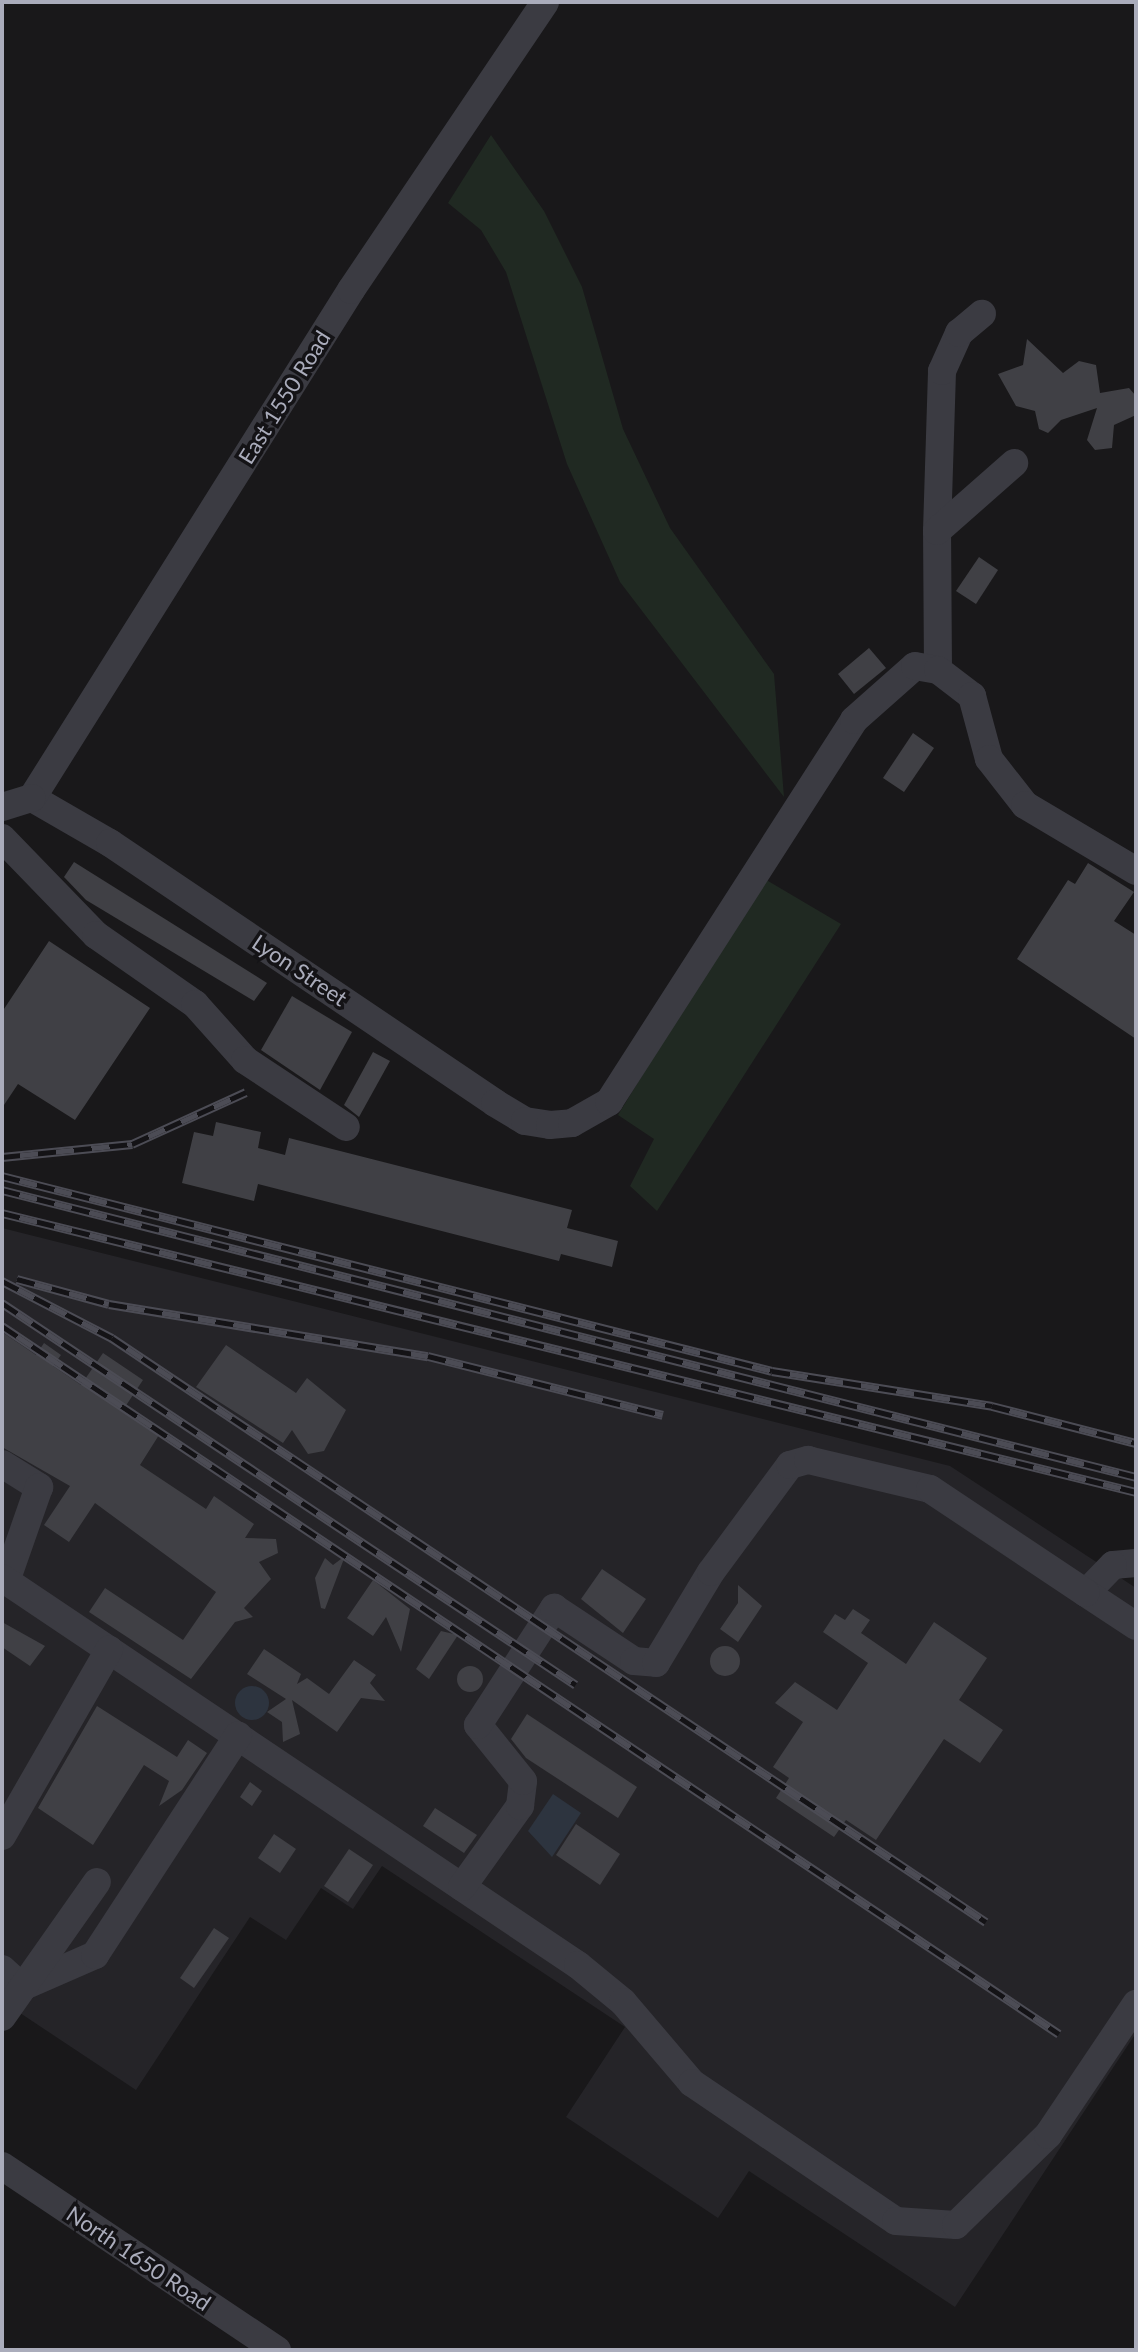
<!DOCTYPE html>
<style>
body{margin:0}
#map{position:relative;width:1138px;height:2352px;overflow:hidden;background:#19181a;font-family:Lato,sans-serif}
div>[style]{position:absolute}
.built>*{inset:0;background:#252428}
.green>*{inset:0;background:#202922}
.water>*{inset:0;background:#2d343f}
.round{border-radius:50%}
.building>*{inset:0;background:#404045}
.minor>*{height:28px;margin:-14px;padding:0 14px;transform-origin:14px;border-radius:14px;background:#3b3b42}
.rail>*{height:9px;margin-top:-4.5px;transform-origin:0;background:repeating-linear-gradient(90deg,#141316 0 18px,#4c4c55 0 36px);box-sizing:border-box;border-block:2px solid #4c4c55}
span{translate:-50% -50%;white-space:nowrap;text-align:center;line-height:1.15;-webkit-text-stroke:7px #141316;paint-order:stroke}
.street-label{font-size:22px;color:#aaacbb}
.frame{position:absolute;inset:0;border:4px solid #aaacbb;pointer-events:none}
</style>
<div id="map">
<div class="built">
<div style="clip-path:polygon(2px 1228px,950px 1466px,1136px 1588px,1136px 2033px,955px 2307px,749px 2171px,718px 2218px,566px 2117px,625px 2027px,382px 1866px,353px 1909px,321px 1888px,286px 1940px,250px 1917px,136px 2090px,2px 2001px)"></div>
</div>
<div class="green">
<div style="clip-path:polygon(491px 135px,544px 211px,582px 287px,623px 429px,670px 528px,774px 674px,784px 797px,620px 582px,567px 464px,506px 272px,481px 230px,448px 203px)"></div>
<div style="clip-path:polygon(763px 878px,841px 924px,657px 1211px,630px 1186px,654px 1139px,618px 1115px)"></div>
</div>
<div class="water">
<div class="round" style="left:235px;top:1686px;width:34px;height:34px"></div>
<div style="clip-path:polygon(553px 1794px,581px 1813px,552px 1857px,528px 1831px)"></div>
</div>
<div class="building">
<div style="clip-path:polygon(1027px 339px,1063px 373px,1079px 361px,1096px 365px,1100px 393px,1129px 388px,1136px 396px,1136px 415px,1114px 425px,1112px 448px,1095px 450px,1087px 440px,1097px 408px,1061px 420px,1048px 433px,1039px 429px,1035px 411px,1016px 406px,998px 374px,1023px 365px)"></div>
<div style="clip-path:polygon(979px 557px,998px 570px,976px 604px,956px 591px)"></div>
<div style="clip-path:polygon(869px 648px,886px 668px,854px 694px,838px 674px)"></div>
<div style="clip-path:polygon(913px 733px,934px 748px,904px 792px,883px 778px)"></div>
<div style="clip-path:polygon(74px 862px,267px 983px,254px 1001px,86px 900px,64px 877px)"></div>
<div style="clip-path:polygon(1088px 863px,1134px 892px,1114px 921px,1136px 935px,1136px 1039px,1017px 959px,1068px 880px,1075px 884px)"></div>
<div style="clip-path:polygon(49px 941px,150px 1008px,75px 1120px,18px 1084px,2px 1108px,2px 1012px)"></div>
<div style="clip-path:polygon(292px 996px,352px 1032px,320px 1090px,261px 1050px)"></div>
<div style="clip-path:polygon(373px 1052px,390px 1061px,359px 1117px,344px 1105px)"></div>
<div style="clip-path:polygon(216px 1122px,261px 1132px,258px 1148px,285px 1155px,289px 1138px,572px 1210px,567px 1228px,618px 1241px,612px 1267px,561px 1254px,559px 1261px,258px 1184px,254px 1201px,182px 1183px,194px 1132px,213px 1136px)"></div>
<div style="clip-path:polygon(2px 1332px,36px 1355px,44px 1343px,61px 1355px,53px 1366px,81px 1385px,103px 1353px,143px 1380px,123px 1410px,159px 1435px,140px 1465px,206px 1509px,214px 1496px,254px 1524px,245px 1538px,276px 1539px,278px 1553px,259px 1562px,271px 1579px,244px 1608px,253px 1617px,235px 1622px,191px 1679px,89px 1612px,105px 1588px,183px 1640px,216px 1592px,95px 1503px,69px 1542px,44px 1525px,70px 1486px,2px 1447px)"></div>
<div style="clip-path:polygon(226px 1345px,296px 1393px,307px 1378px,346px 1410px,324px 1451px,308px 1454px,292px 1430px,283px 1443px,196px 1387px)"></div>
<div style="clip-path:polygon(345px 1556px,325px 1609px,321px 1608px,315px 1578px,325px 1558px,333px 1565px)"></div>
<div style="clip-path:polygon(602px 1569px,646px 1599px,623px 1633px,581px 1599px)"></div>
<div style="clip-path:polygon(373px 1580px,410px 1609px,401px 1652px,386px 1617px,373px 1636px,347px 1618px)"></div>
<div style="clip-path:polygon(738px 1585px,762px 1606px,738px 1642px,720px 1629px,738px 1603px)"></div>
<div style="clip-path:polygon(853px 1609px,870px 1620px,861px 1633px,906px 1664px,934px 1622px,987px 1658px,959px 1700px,1003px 1730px,980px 1763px,944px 1739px,876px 1840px,846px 1820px,834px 1837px,776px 1798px,789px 1778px,773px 1767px,803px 1722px,775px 1703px,795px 1682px,837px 1710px,868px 1663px,823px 1632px,835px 1614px,845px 1620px)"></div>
<div style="clip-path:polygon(2px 1622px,45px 1646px,30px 1666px,2px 1647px)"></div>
<div style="clip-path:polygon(441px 1631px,458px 1635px,429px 1679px,416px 1669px)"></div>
<div class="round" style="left:710px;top:1646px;width:30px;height:30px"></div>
<div style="clip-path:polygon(264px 1649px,301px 1674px,297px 1684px,307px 1678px,329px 1694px,354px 1660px,376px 1675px,370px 1683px,385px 1701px,361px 1698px,337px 1732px,292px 1700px,300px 1734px,283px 1742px,282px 1722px,267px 1712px,286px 1699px,247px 1674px)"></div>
<div class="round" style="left:457px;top:1666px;width:26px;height:26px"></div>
<div style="clip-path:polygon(97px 1706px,177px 1757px,188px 1740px,207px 1753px,182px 1790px,159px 1806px,169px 1781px,144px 1765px,93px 1845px,38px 1808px)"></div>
<div style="clip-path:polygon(527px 1714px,637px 1787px,618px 1818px,526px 1758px,511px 1739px)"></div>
<div style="clip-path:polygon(250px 1782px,262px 1791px,252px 1806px,240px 1797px)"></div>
<div style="clip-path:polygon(435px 1808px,477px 1835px,464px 1853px,423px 1826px)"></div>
<div style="clip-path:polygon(576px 1824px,620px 1854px,600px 1885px,556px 1855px)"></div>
<div style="clip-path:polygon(274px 1834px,296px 1849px,280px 1873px,258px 1858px)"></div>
<div style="clip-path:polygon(349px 1849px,373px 1865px,348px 1902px,324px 1886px)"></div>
<div style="clip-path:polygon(214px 1928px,229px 1938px,194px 1988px,180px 1978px)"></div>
</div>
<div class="minor">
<div style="left:937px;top:531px;width:160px;rotate:-88.2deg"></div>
<div style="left:942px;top:371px;width:42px;rotate:-65.9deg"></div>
<div style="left:959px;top:333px;width:30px;rotate:-40deg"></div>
<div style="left:938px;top:670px;width:139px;rotate:-90.4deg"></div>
<div style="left:937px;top:531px;width:103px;rotate:-41.4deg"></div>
<div style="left:32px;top:798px;width:90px;rotate:30deg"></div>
<div style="left:110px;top:843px;width:465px;rotate:34deg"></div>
<div style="left:495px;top:1103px;width:35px;rotate:31deg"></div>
<div style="left:525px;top:1121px;width:25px;rotate:9deg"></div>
<div style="left:550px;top:1125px;width:22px;rotate:-5deg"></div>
<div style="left:572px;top:1123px;width:43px;rotate:-29.6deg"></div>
<div style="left:609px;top:1102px;width:454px;rotate:-57.3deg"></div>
<div style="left:854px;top:720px;width:81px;rotate:-41.5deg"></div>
<div style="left:915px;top:666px;width:23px;rotate:10deg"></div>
<div style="left:938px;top:670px;width:43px;rotate:37.4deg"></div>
<div style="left:972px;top:696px;width:65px;rotate:74.9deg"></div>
<div style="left:989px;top:759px;width:58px;rotate:52deg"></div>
<div style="left:1025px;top:805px;width:129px;rotate:30.7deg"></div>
<div style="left:32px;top:798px;width:600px;rotate:-57.87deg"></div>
<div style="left:351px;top:290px;width:347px;rotate:-56deg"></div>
<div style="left:2px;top:807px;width:31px;rotate:-17deg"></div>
<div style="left:2px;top:838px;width:135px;rotate:45.9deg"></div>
<div style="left:96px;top:935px;width:121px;rotate:34.9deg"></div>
<div style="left:195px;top:1004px;width:75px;rotate:48.2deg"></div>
<div style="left:245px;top:1060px;width:121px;rotate:33.6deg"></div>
<div style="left:2px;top:1464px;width:44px;rotate:31.9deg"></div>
<div style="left:39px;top:1487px;width:100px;rotate:109.3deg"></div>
<div style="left:1136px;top:1563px;width:23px;rotate:175deg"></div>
<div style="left:1113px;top:1565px;width:39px;rotate:134deg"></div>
<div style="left:1086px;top:1593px;width:60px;rotate:33.4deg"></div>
<div style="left:2px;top:1578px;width:694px;rotate:33.9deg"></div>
<div style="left:578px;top:1965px;width:58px;rotate:39.4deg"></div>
<div style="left:623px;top:2002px;width:106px;rotate:49.6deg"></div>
<div style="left:692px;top:2083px;width:246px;rotate:34.1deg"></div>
<div style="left:896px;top:2221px;width:60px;rotate:3.8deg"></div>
<div style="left:956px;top:2225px;width:129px;rotate:-44.4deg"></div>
<div style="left:1048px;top:2135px;width:158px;rotate:-56.1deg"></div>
<div style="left:2px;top:1836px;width:215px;rotate:-60.1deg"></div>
<div style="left:462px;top:1887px;width:100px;rotate:-54.4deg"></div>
<div style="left:520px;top:1806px;width:25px;rotate:-83deg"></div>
<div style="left:523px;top:1781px;width:72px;rotate:-128.8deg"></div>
<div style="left:478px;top:1725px;width:140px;rotate:-57deg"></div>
<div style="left:554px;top:1608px;width:96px;rotate:33.5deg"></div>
<div style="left:634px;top:1661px;width:22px;rotate:5deg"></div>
<div style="left:656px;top:1663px;width:106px;rotate:-58.9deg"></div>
<div style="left:711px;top:1572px;width:133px;rotate:-53.6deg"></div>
<div style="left:790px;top:1465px;width:19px;rotate:-16deg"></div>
<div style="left:808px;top:1460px;width:125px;rotate:13.4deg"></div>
<div style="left:930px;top:1489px;width:187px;rotate:33.7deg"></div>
<div style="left:2px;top:1969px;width:27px;rotate:42deg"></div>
<div style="left:22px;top:1987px;width:80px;rotate:-23.7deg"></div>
<div style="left:95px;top:1955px;width:262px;rotate:-56.9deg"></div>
<div style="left:2px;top:2017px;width:165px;rotate:-54.9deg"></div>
<div style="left:2px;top:2166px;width:331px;rotate:33.8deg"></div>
</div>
<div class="rail">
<div style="left:2px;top:1157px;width:131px;rotate:-5.7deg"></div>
<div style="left:132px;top:1144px;width:125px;rotate:-24.5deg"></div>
<div style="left:2px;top:1176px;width:794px;rotate:14.21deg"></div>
<div style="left:772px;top:1371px;width:223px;rotate:9deg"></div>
<div style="left:992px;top:1406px;width:149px;rotate:14.4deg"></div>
<div style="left:2px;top:1190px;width:1170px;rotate:14.2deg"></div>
<div style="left:2px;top:1213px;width:1168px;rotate:13.82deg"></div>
<div style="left:17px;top:1279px;width:95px;rotate:15.2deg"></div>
<div style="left:109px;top:1304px;width:323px;rotate:9.3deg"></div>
<div style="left:428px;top:1356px;width:242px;rotate:14.1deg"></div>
<div style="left:2px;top:1281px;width:124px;rotate:27.4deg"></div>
<div style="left:112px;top:1338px;width:1051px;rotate:33.75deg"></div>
<div style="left:2px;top:1303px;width:689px;rotate:33.64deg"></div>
<div style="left:2px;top:1326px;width:1272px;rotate:33.81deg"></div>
</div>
<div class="street-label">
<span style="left:284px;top:397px;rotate:-58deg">East 1550 Road</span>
<span style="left:300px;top:970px;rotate:34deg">Lyon Street</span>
<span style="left:139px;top:2258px;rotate:34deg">North 1650 Road</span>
</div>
<div class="frame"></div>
</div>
